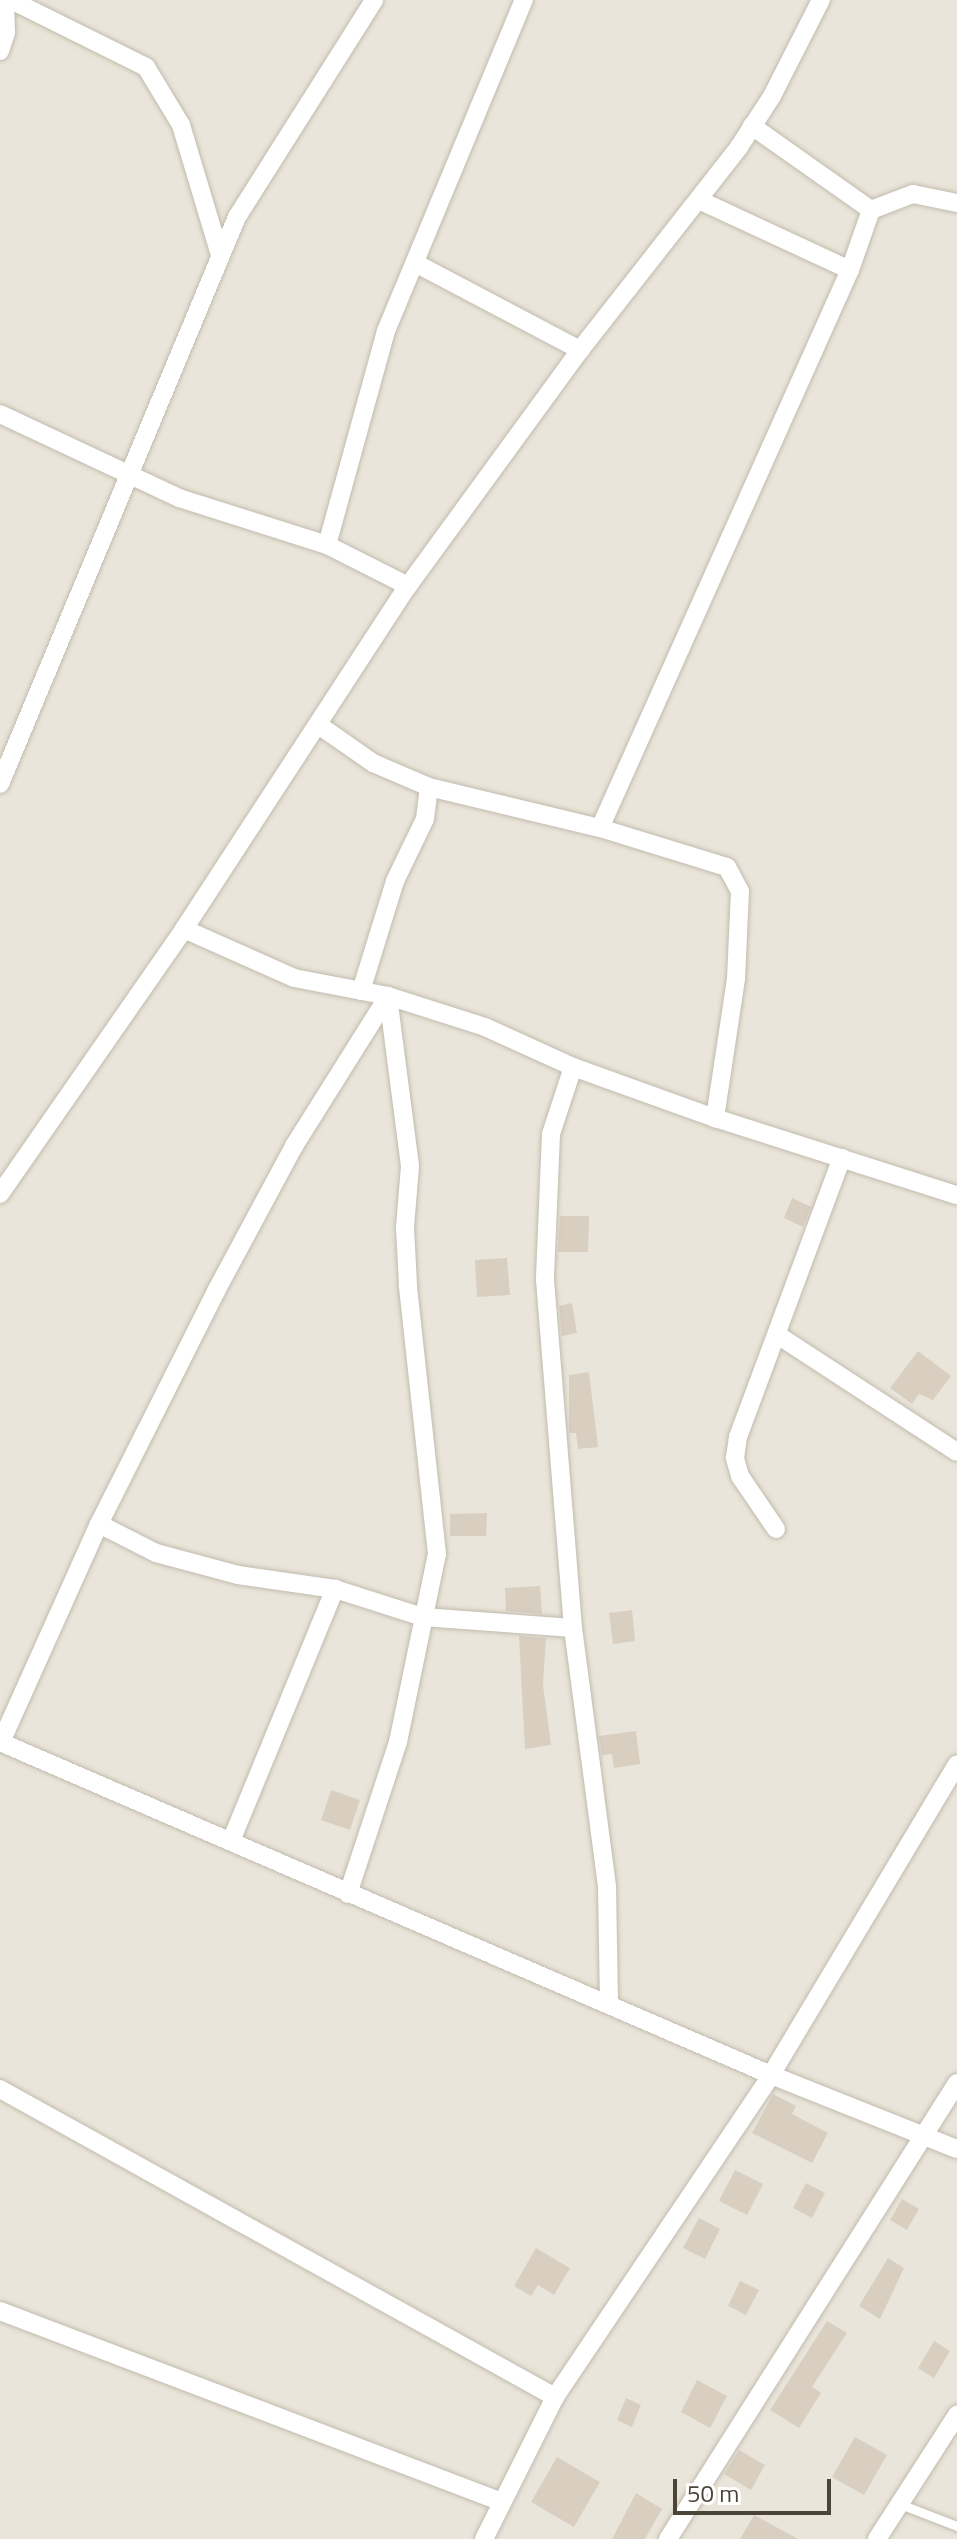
<!DOCTYPE html>
<style>
body{margin:0}
#map{position:relative;width:957px;height:2539px;overflow:hidden;background:#f6f3ec;font-family:"Titillium Web",sans-serif}
div>[style]{position:absolute}
.residential>*{inset:0;background:#eae5da}
.building>*{inset:0;background:#d8cfc1}
.roads{filter:drop-shadow(0 0 2px #c2bbae) drop-shadow(0 0 2px #c2bbae)}
.service>*{height:9px;margin:-4.5px;padding:0 4.5px;transform-origin:4.5px;border-radius:4.5px;background:#fff}
.minor>*{height:18px;margin:-9px;padding:0 9px;transform-origin:9px;border-radius:9px;background:#fff}
span{translate:-50% -50%;white-space:nowrap;text-align:center;line-height:1.15;-webkit-text-stroke:7px #fff;paint-order:stroke}
.scale{position:absolute;left:673px;top:2479px;width:158px;height:36px;box-sizing:border-box;border:4px solid #4b4439;border-top:0;padding-left:10px;font-size:24px;line-height:28px;white-space:nowrap;color:#4b4439;-webkit-text-stroke:6px #fff;paint-order:stroke}
</style>
<div id="map">
<div class="residential">
<div style="clip-path:polygon(0 0,957px 0,957px 2539px,0 2539px)"></div>
</div>
<div class="building">
<div style="clip-path:polygon(792px 1198px,811px 1207px,803px 1227px,784px 1218px)"></div>
<div style="clip-path:polygon(560px 1216px,589px 1216px,588px 1252px,558px 1252px)"></div>
<div style="clip-path:polygon(507px 1258px,510px 1295px,477px 1297px,475px 1260px)"></div>
<div style="clip-path:polygon(572px 1303px,577px 1333px,562px 1336px,559px 1306px)"></div>
<div style="clip-path:polygon(918px 1351px,951px 1376px,933px 1400px,919px 1394px,912px 1404px,890px 1388px)"></div>
<div style="clip-path:polygon(589px 1372px,598px 1447px,578px 1449px,576px 1433px,569px 1433px,569px 1375px)"></div>
<div style="clip-path:polygon(487px 1513px,486px 1536px,450px 1536px,450px 1514px)"></div>
<div style="clip-path:polygon(540px 1586px,542px 1614px,506px 1611px,505px 1588px)"></div>
<div style="clip-path:polygon(632px 1610px,635px 1641px,613px 1644px,609px 1613px)"></div>
<div style="clip-path:polygon(519px 1636px,546px 1638px,543px 1685px,551px 1745px,525px 1749px)"></div>
<div style="clip-path:polygon(636px 1731px,640px 1764px,614px 1768px,612px 1754px,602px 1755px,599px 1736px)"></div>
<div style="clip-path:polygon(331px 1790px,360px 1800px,350px 1830px,321px 1820px)"></div>
<div style="clip-path:polygon(773px 2094px,796px 2106px,792px 2114px,828px 2133px,812px 2163px,752px 2133px)"></div>
<div style="clip-path:polygon(735px 2170px,763px 2184px,747px 2215px,719px 2201px)"></div>
<div style="clip-path:polygon(806px 2183px,825px 2193px,812px 2218px,793px 2208px)"></div>
<div style="clip-path:polygon(902px 2199px,919px 2209px,907px 2230px,890px 2220px)"></div>
<div style="clip-path:polygon(699px 2218px,720px 2229px,705px 2259px,683px 2248px)"></div>
<div style="clip-path:polygon(536px 2248px,570px 2268px,554px 2295px,538px 2285px,531px 2296px,514px 2286px)"></div>
<div style="clip-path:polygon(888px 2258px,904px 2268px,880px 2319px,859px 2306px)"></div>
<div style="clip-path:polygon(740px 2281px,759px 2290px,746px 2315px,728px 2306px)"></div>
<div style="clip-path:polygon(827px 2321px,847px 2333px,812px 2387px,821px 2393px,799px 2428px,770px 2410px)"></div>
<div style="clip-path:polygon(934px 2341px,950px 2351px,934px 2378px,918px 2368px)"></div>
<div style="clip-path:polygon(697px 2380px,727px 2396px,710px 2428px,681px 2412px)"></div>
<div style="clip-path:polygon(626px 2398px,641px 2405px,632px 2427px,617px 2420px)"></div>
<div style="clip-path:polygon(855px 2437px,887px 2455px,864px 2495px,832px 2477px)"></div>
<div style="clip-path:polygon(739px 2450px,765px 2465px,751px 2490px,724px 2474px)"></div>
<div style="clip-path:polygon(557px 2457px,600px 2482px,574px 2527px,531px 2502px)"></div>
<div style="clip-path:polygon(636px 2493px,662px 2509px,645px 2539px,612px 2539px)"></div>
<div style="clip-path:polygon(754px 2515px,798px 2539px,740px 2539px)"></div>
</div>
<div class="roads">
<div class="service">
<div style="left:900px;top:2504px;width:61px;rotate:21.1deg"></div>
</div>
<div class="minor">
<div style="left:11px;top:0;width:151px;rotate:26.4deg"></div>
<div style="left:146px;top:67px;width:68px;rotate:58.9deg"></div>
<div style="left:181px;top:125px;width:136px;rotate:73.3deg"></div>
<div style="left:0;top:51px;width:20px;rotate:-72deg"></div>
<div style="left:6px;top:32px;width:32px;rotate:-92deg"></div>
<div style="left:699px;top:200px;width:166px;rotate:24.9deg"></div>
<div style="left:871px;top:210px;width:45px;rotate:-20.9deg"></div>
<div style="left:913px;top:194px;width:45px;rotate:11.6deg"></div>
<div style="left:415px;top:263px;width:187px;rotate:27.8deg"></div>
<div style="left:0;top:414px;width:198px;rotate:25.1deg"></div>
<div style="left:179px;top:498px;width:155px;rotate:17.6deg"></div>
<div style="left:327px;top:545px;width:91px;rotate:26.8deg"></div>
<div style="left:327px;top:545px;width:222px;rotate:-74.6deg"></div>
<div style="left:386px;top:331px;width:359px;rotate:-67.4deg"></div>
<div style="left:320px;top:726px;width:65px;rotate:34.9deg"></div>
<div style="left:373px;top:763px;width:61px;rotate:23.2deg"></div>
<div style="left:429px;top:787px;width:176px;rotate:13.5deg"></div>
<div style="left:600px;top:828px;width:133px;rotate:17.1deg"></div>
<div style="left:727px;top:867px;width:27px;rotate:62deg"></div>
<div style="left:740px;top:891px;width:88px;rotate:92.6deg"></div>
<div style="left:736px;top:979px;width:141px;rotate:98.6deg"></div>
<div style="left:0;top:784px;width:615px;rotate:-67.32deg"></div>
<div style="left:237px;top:217px;width:257px;rotate:-57.7deg"></div>
<div style="left:600px;top:828px;width:611px;rotate:-65.87deg"></div>
<div style="left:850px;top:270px;width:64px;rotate:-70.7deg"></div>
<div style="left:871px;top:210px;width:146px;rotate:-144.8deg"></div>
<div style="left:184px;top:929px;width:120px;rotate:24deg"></div>
<div style="left:294px;top:978px;width:96px;rotate:10.8deg"></div>
<div style="left:388px;top:996px;width:102px;rotate:17.7deg"></div>
<div style="left:485px;top:1027px;width:97px;rotate:24.4deg"></div>
<div style="left:573px;top:1067px;width:151px;rotate:19.8deg"></div>
<div style="left:715px;top:1118px;width:254px;rotate:17.7deg"></div>
<div style="left:361px;top:991px;width:115px;rotate:-72.8deg"></div>
<div style="left:395px;top:881px;width:69px;rotate:-64.2deg"></div>
<div style="left:425px;top:819px;width:32px;rotate:-83deg"></div>
<div style="left:573px;top:1067px;width:71px;rotate:108.2deg"></div>
<div style="left:551px;top:1134px;width:146px;rotate:92.4deg"></div>
<div style="left:545px;top:1280px;width:349px;rotate:85.4deg"></div>
<div style="left:573px;top:1628px;width:261px;rotate:82.5deg"></div>
<div style="left:607px;top:1887px;width:116px;rotate:89deg"></div>
<div style="left:0;top:1194px;width:323px;rotate:-55.2deg"></div>
<div style="left:184px;top:929px;width:410px;rotate:-56.9deg"></div>
<div style="left:408px;top:586px;width:292px;rotate:-53.9deg"></div>
<div style="left:580px;top:350px;width:258px;rotate:-51.9deg"></div>
<div style="left:739px;top:147px;width:61px;rotate:-57.1deg"></div>
<div style="left:772px;top:96px;width:108px;rotate:-63deg"></div>
<div style="left:779px;top:1336px;width:212px;rotate:33.1deg"></div>
<div style="left:99px;top:1524px;width:64px;rotate:27deg"></div>
<div style="left:156px;top:1553px;width:85px;rotate:15deg"></div>
<div style="left:238px;top:1575px;width:98px;rotate:8.2deg"></div>
<div style="left:335px;top:1589px;width:92px;rotate:17.7deg"></div>
<div style="left:423px;top:1617px;width:150px;rotate:4.2deg"></div>
<div style="left:776px;top:1529px;width:64px;rotate:-124.2deg"></div>
<div style="left:740px;top:1476px;width:19px;rotate:-106deg"></div>
<div style="left:735px;top:1458px;width:21px;rotate:-82deg"></div>
<div style="left:738px;top:1437px;width:298px;rotate:-69.6deg"></div>
<div style="left:0;top:1742px;width:840px;rotate:23.36deg"></div>
<div style="left:771px;top:2075px;width:200px;rotate:21.7deg"></div>
<div style="left:1px;top:1742px;width:239px;rotate:-65.8deg"></div>
<div style="left:99px;top:1524px;width:261px;rotate:-63.3deg"></div>
<div style="left:216px;top:1291px;width:165px;rotate:-61.7deg"></div>
<div style="left:294px;top:1146px;width:177px;rotate:-57.9deg"></div>
<div style="left:231px;top:1841px;width:273px;rotate:-67.6deg"></div>
<div style="left:348px;top:1894px;width:160px;rotate:-71.8deg"></div>
<div style="left:398px;top:1742px;width:192px;rotate:-78.3deg"></div>
<div style="left:437px;top:1554px;width:271px;rotate:-96.2deg"></div>
<div style="left:408px;top:1285px;width:58px;rotate:-93deg"></div>
<div style="left:405px;top:1227px;width:61px;rotate:-85.3deg"></div>
<div style="left:410px;top:1166px;width:171px;rotate:-97.4deg"></div>
<div style="left:0;top:2089px;width:635px;rotate:29.03deg"></div>
<div style="left:0;top:2311px;width:537px;rotate:20.83deg"></div>
<div style="left:484px;top:2539px;width:159px;rotate:-63.4deg"></div>
<div style="left:555px;top:2397px;width:388px;rotate:-56.1deg"></div>
<div style="left:771px;top:2075px;width:362px;rotate:-59.1deg"></div>
<div style="left:668px;top:2539px;width:540px;rotate:-57.63deg"></div>
<div style="left:877px;top:2539px;width:148px;rotate:-57.2deg"></div>
</div>
</div>
<div class="scale">50 m</div>
</div>
